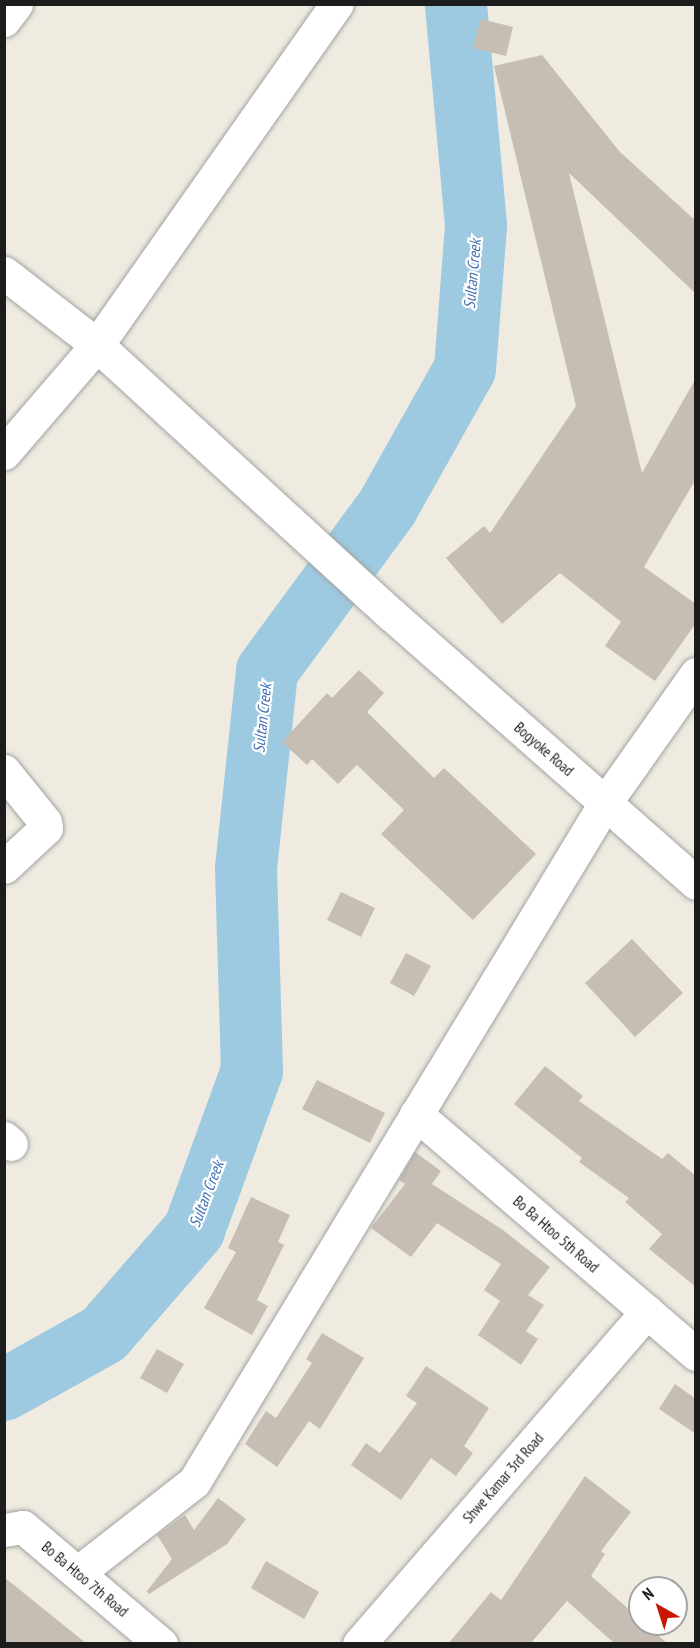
<!DOCTYPE html>
<style>
body{margin:0}
#map{position:relative;width:700px;height:1648px;overflow:hidden;background:#efebe1;font-family:"PT Sans Narrow",sans-serif}
div>[style]{position:absolute}
.river>*{height:62px;margin:-31px;padding:0 31px;transform-origin:31px;border-radius:31px;background:#9dcae0}
.building>*{inset:0;background:#c6beb4}
.roads{filter:drop-shadow(0 0 2px #a3a3a3) drop-shadow(0 0 2px #a3a3a3)}
.street>*{height:33px;margin:-16.5px;padding:0 16.5px;transform-origin:16.5px;border-radius:16.5px;background:#fff}
span{translate:-50% -50%;white-space:nowrap;text-align:center;line-height:1.15;-webkit-text-stroke:4.5px #fff;paint-order:stroke}
.street-label{font-size:15px;color:#1c1c1c}
.water-label{font-size:16px;color:#416eb3;font-style:italic}
.frame{position:absolute;inset:0;border:6px solid #1c1c1c;pointer-events:none}
.north{position:absolute;left:628px;top:1576px;width:60px;height:60px;box-sizing:border-box;background:#fff;border:2px solid #a4a4a4;border-radius:50%;rotate:321deg;font-size:16px;font-weight:700;line-height:24px;text-align:center;color:#1c1c1c}
.north::after{content:'';display:block;margin:auto;width:21px;height:27px;background:#c81600;clip-path:polygon(50% 0,100% 100%,50% 72%,0 100%)}
</style>
<div id="map">
<div class="river">
<div style="left:4px;top:1390px;width:115px;rotate:-29.2deg"></div>
<div style="left:104px;top:1334px;width:138px;rotate:-49.1deg"></div>
<div style="left:194px;top:1230px;width:169px;rotate:-70deg"></div>
<div style="left:252px;top:1071px;width:203px;rotate:-91.7deg"></div>
<div style="left:246px;top:868px;width:198px;rotate:-83.9deg"></div>
<div style="left:267px;top:671px;width:205px;rotate:-53.7deg"></div>
<div style="left:388px;top:506px;width:157px;rotate:-60.7deg"></div>
<div style="left:465px;top:369px;width:144px;rotate:-85.6deg"></div>
<div style="left:476px;top:225px;width:222px;rotate:-95.2deg"></div>
</div>
<div class="building">
<div style="clip-path:polygon(481px 19px,513px 27px,506px 56px,473px 48px)"></div>
<div style="clip-path:polygon(542px 55px,620px 152px,696px 221px,696px 294px,569px 173px,642px 473px,696px 378px,696px 479px,644px 567px,696px 604px,696px 623px,655px 681px,605px 646px,621px 622px,560px 573px,502px 624px,446px 558px,484px 526px,490px 533px,576px 406px,494px 66px)"></div>
<div style="clip-path:polygon(359px 670px,384px 693px,367px 712px,434px 778px,444px 768px,536px 854px,473px 920px,381px 834px,404px 810px,357px 765px,338px 784px,312px 759px,307px 765px,282px 742px,327px 693px,332px 698px)"></div>
<div style="clip-path:polygon(341px 892px,375px 908px,361px 937px,327px 920px)"></div>
<div style="clip-path:polygon(632px 939px,683px 993px,635px 1037px,585px 983px)"></div>
<div style="clip-path:polygon(406px 953px,431px 966px,414px 996px,390px 983px)"></div>
<div style="clip-path:polygon(545px 1066px,583px 1096px,579px 1101px,662px 1159px,668px 1153px,696px 1176px,696px 1287px,649px 1249px,662px 1234px,625px 1202px,629px 1198px,579px 1162px,582px 1158px,514px 1104px)"></div>
<div style="clip-path:polygon(317px 1080px,385px 1113px,370px 1143px,302px 1109px)"></div>
<div style="clip-path:polygon(415px 1152px,441px 1171px,432px 1184px,503px 1230px,550px 1267px,528px 1295px,544px 1305px,526px 1331px,538px 1339px,521px 1365px,478px 1335px,500px 1301px,484px 1290px,501px 1264px,437px 1223px,411px 1257px,371px 1228px,405px 1184px,399px 1180px)"></div>
<div style="clip-path:polygon(251px 1197px,290px 1215px,278px 1242px,284px 1245px,257px 1300px,268px 1306px,252px 1335px,204px 1308px,236px 1252px,228px 1248px)"></div>
<div style="clip-path:polygon(322px 1333px,364px 1358px,320px 1429px,309px 1421px,277px 1467px,245px 1444px,266px 1411px,276px 1418px,312px 1363px,306px 1359px)"></div>
<div style="clip-path:polygon(157px 1349px,184px 1364px,167px 1393px,140px 1378px)"></div>
<div style="clip-path:polygon(426px 1366px,489px 1408px,464px 1446px,473px 1453px,456px 1476px,431px 1458px,401px 1500px,351px 1465px,366px 1443px,380px 1453px,417px 1403px,406px 1396px)"></div>
<div style="clip-path:polygon(675px 1384px,696px 1399px,696px 1434px,659px 1409px)"></div>
<div style="clip-path:polygon(585px 1476px,631px 1512px,601px 1551px,605px 1554px,591px 1576px,640px 1619px,640px 1624px,645px 1624px,668px 1644px,615px 1644px,567px 1601px,530px 1644px,448px 1644px,491px 1592px,501px 1600px)"></div>
<div style="clip-path:polygon(218px 1498px,246px 1519px,227px 1544px,149px 1594px,147px 1591px,172px 1559px,157px 1535px,185px 1515px,194px 1530px)"></div>
<div style="clip-path:polygon(266px 1561px,319px 1592px,304px 1619px,251px 1588px)"></div>
<div style="clip-path:polygon(4px 1577px,87px 1644px,4px 1644px)"></div>
</div>
<div class="roads">
<div class="street">
<div style="left:4px;top:20px;width:20px;rotate:-53deg"></div>
<div style="left:4px;top:273px;width:118px;rotate:37.7deg"></div>
<div style="left:97px;top:345px;width:400px;rotate:42.5deg"></div>
<div style="left:392px;top:615px;width:405px;rotate:41.4deg"></div>
<div style="left:4px;top:453px;width:143px;rotate:-49.3deg"></div>
<div style="left:97px;top:345px;width:417px;rotate:-54.9deg"></div>
<div style="left:4px;top:771px;width:65px;rotate:51.2deg"></div>
<div style="left:45px;top:822px;width:6px;rotate:81deg"></div>
<div style="left:46px;top:828px;width:57px;rotate:137.1deg"></div>
<div style="left:416px;top:1114px;width:369px;rotate:40.6deg"></div>
<div style="left:4px;top:1138px;width:9px;rotate:41deg"></div>
<div style="left:4px;top:1530px;width:19px;rotate:-9deg"></div>
<div style="left:23px;top:1527px;width:181px;rotate:40.3deg"></div>
<div style="left:80px;top:1571px;width:145px;rotate:-38deg"></div>
<div style="left:194px;top:1482px;width:794px;rotate:-58.81deg"></div>
<div style="left:605px;top:803px;width:158px;rotate:-54.8deg"></div>
<div style="left:359px;top:1644px;width:440px;rotate:-49.1deg"></div>
</div>
</div>
<div class="street-label">
<span style="left:544px;top:749px;rotate:41deg">Bogyoke Road</span>
<span style="left:556px;top:1234px;rotate:41deg">Bo Ba Htoo 5th Road</span>
<span style="left:503px;top:1478px;rotate:-49deg">Shwe Kamar 3rd Road</span>
<span style="left:85px;top:1579px;rotate:40deg">Bo Ba Htoo 7th Road</span>
</div>
<div class="water-label">
<span style="left:472px;top:274px;rotate:-85deg">Sultan Creek</span>
<span style="left:262px;top:718px;rotate:-84deg">Sultan Creek</span>
<span style="left:206px;top:1194px;rotate:-69deg">Sultan Creek</span>
</div>
<div class="frame"></div>
<div class="north">N</div>
</div>
